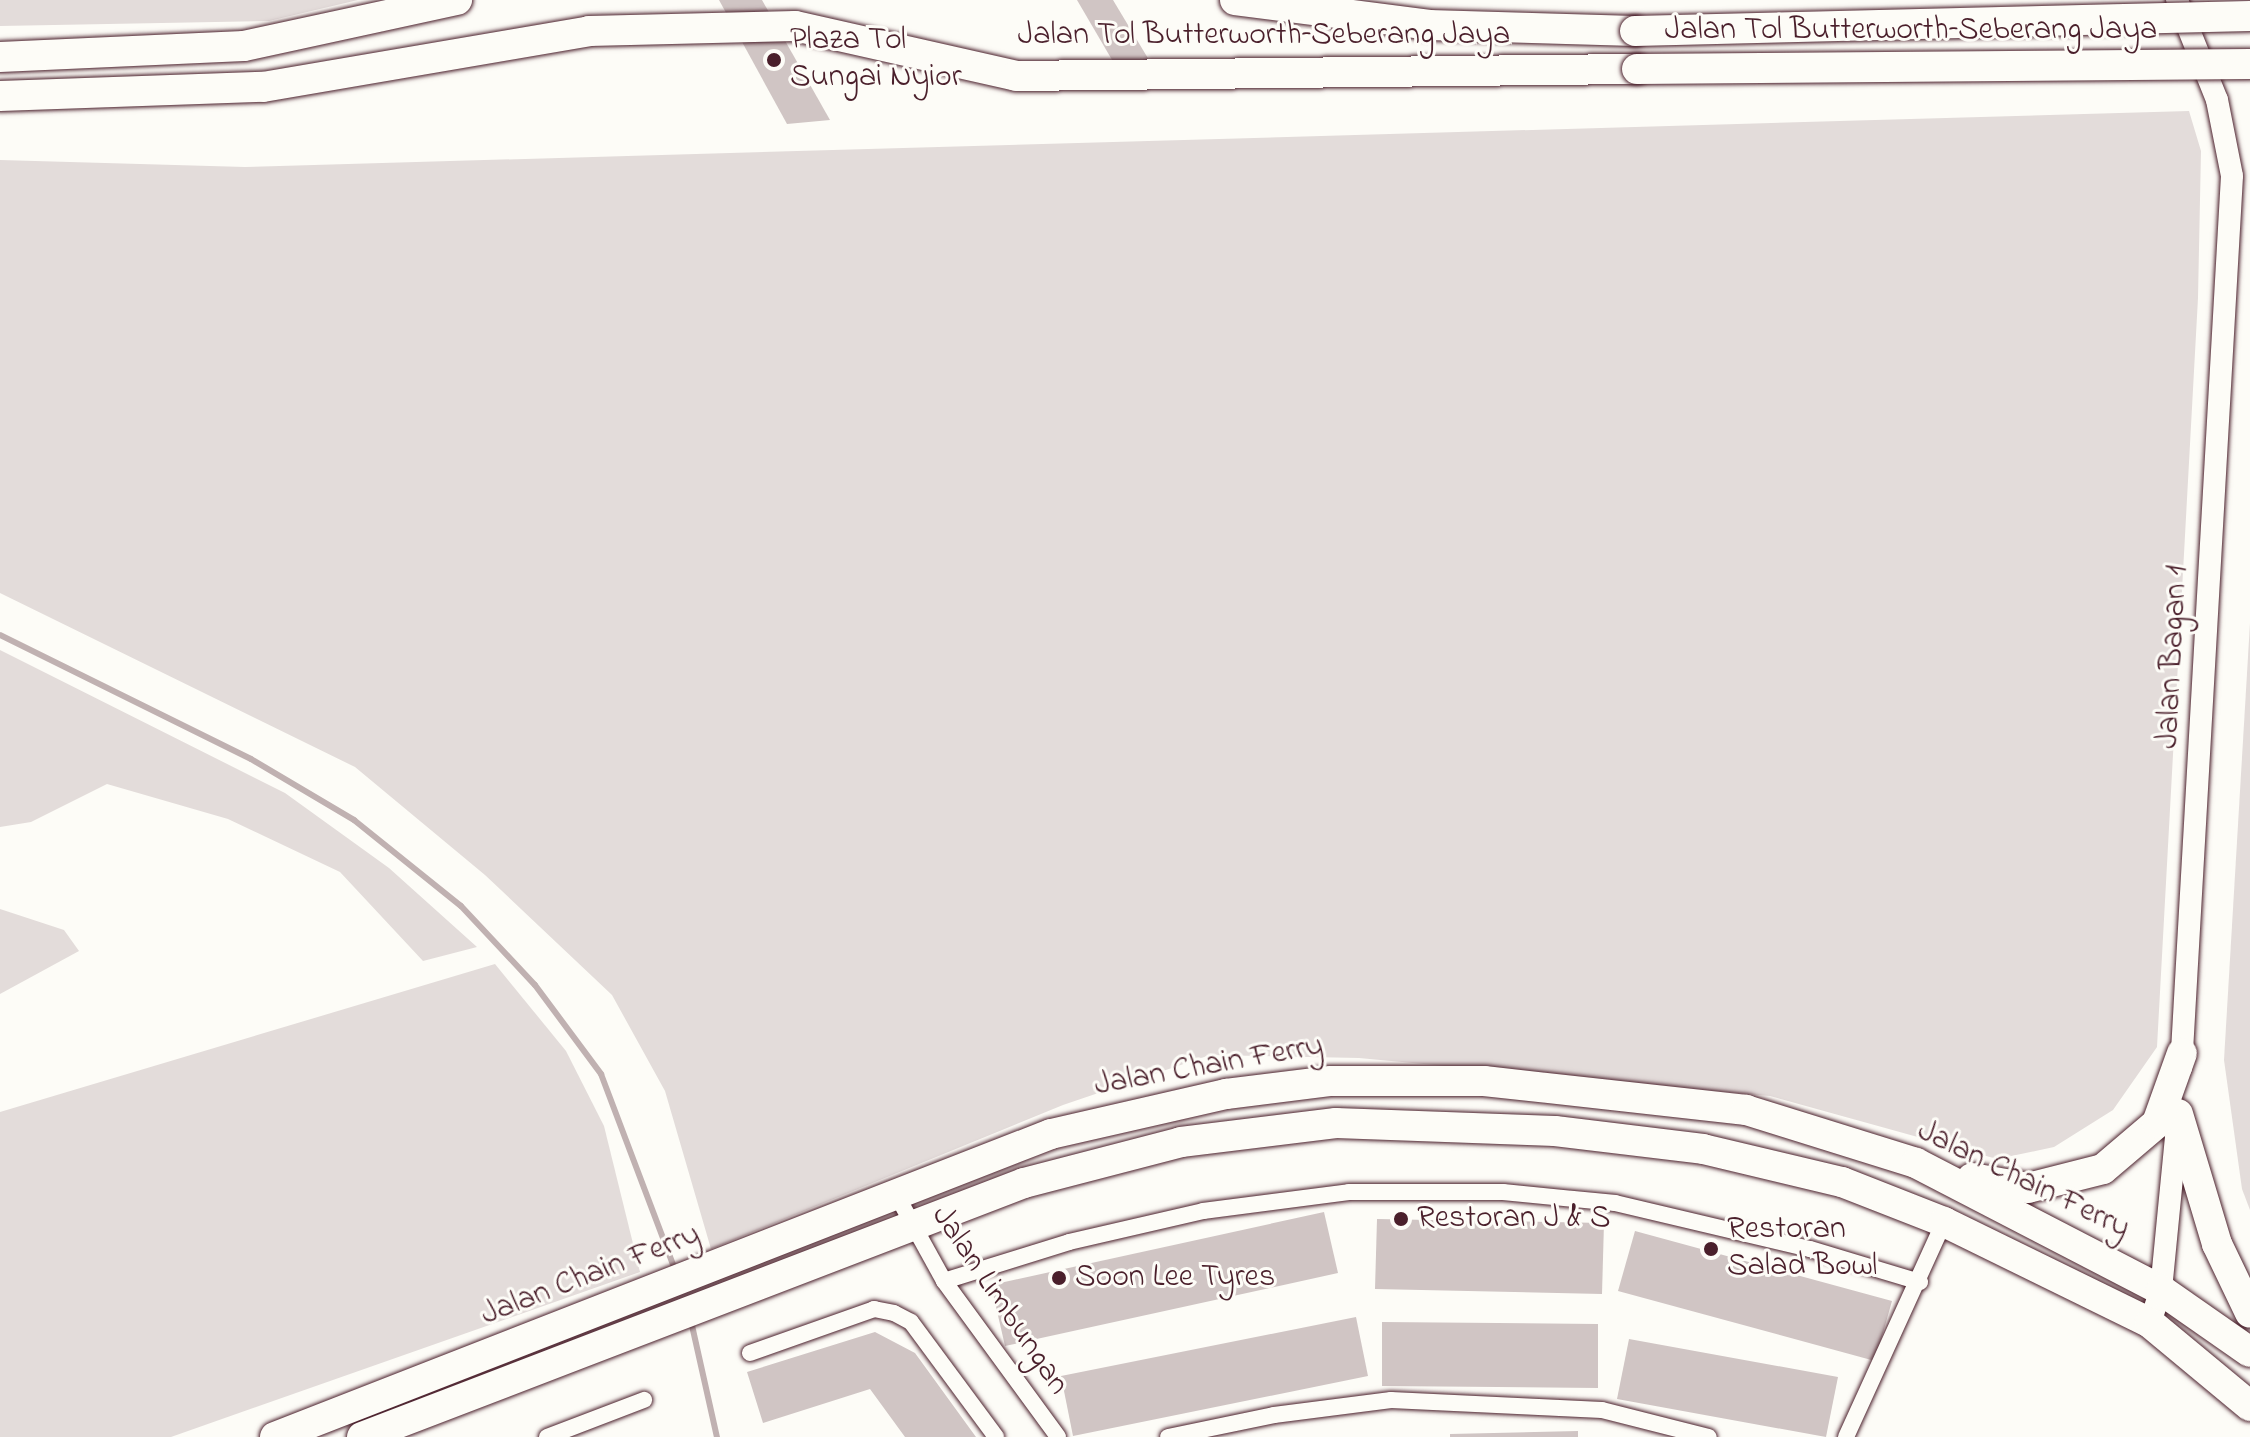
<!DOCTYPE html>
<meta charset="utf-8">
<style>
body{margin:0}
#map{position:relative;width:2250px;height:1437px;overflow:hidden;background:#fdfcf7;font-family:"Indie Flower",sans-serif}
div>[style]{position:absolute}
.green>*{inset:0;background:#e3dcda}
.stream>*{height:6px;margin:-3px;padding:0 3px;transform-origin:3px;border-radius:3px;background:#c0b1b1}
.building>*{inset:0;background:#d0c5c4}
.roads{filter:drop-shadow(0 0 2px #4a1f2b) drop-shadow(0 0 2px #4a1f2b)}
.street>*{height:16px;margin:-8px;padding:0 8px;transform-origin:8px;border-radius:8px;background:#fdfcf7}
.secondary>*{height:22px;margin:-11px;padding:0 11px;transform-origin:11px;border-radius:11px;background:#fdfcf7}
.highway>*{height:30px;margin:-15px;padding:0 15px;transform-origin:15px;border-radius:15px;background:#fdfcf7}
.bridges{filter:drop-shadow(0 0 2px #4a1f2b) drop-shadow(0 0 2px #4a1f2b)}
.highway-bridge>*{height:30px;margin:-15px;padding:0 15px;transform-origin:15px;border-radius:15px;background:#fdfcf7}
.dots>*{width:22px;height:22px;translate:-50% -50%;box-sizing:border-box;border:4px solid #fdfcf7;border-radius:50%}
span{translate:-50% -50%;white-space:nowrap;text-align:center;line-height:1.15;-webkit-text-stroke:6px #fdfcf7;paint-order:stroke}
.street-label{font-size:32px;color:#4a1f2b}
.poi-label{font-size:32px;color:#4a1f2b}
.left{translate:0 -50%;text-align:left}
</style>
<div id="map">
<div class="green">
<div style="clip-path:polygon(0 0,358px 0,269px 21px,0 26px)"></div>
<div style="clip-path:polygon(2189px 111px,2201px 151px,2198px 298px,2157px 1047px,2113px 1110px,2054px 1147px,1997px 1159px,1770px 1096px,1359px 1058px,1210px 1055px,1063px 1105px,711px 1249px,665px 1091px,612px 995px,485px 875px,355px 767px,0 593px,0 160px,245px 167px)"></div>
<div style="clip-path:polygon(2250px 623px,2250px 1210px,2242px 1189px,2224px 1060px)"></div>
<div style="clip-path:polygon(0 650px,285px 793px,389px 868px,477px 947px,423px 961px,340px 872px,228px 819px,107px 784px,31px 822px,0 827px)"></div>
<div style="clip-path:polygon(0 909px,64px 930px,79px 951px,0 994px)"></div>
<div style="clip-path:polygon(495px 964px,566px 1051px,604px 1126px,640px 1272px,171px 1437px,0 1437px,0 1112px)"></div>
</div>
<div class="stream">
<div style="left:0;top:635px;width:280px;rotate:26.3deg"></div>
<div style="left:251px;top:759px;width:120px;rotate:30.6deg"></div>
<div style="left:354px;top:820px;width:137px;rotate:38.8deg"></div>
<div style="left:461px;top:906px;width:108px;rotate:46.9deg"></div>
<div style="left:535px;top:985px;width:111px;rotate:53.4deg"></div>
<div style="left:601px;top:1074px;width:212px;rotate:69.3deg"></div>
<div style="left:691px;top:1321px;width:119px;rotate:77.4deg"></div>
</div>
<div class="building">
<div style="clip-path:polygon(719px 0,762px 0,830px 120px,787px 124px)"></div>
<div style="clip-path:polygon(1077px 0,1113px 0,1152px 65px,1115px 65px)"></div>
<div style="clip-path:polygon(1324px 1212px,1338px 1273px,1005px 1346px,991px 1285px)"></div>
<div style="clip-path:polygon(1377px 1219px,1604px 1223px,1602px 1294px,1375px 1289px)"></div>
<div style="clip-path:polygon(1635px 1231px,1892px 1301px,1875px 1361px,1618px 1291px)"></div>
<div style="clip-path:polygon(1356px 1317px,1368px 1376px,1073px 1436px,1061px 1376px)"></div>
<div style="clip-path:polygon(1382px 1322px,1598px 1324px,1598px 1388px,1382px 1386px)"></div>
<div style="clip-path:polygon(875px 1332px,915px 1353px,976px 1437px,905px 1437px,870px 1389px,763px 1423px,747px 1372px)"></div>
<div style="clip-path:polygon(1629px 1339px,1838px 1377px,1826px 1437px,1617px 1399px)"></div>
<div style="clip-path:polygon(1578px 1431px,1578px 1437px,1450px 1437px,1450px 1434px)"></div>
</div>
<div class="roads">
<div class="street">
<div style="left:896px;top:1194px;width:99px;rotate:61.1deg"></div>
<div style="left:944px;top:1281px;width:193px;rotate:53.8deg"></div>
<div style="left:944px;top:1281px;width:131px;rotate:-17.3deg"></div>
<div style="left:1069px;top:1242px;width:138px;rotate:-13deg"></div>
<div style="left:1203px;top:1211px;width:147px;rotate:-7.4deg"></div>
<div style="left:1349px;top:1192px;width:154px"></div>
<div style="left:1503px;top:1192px;width:113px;rotate:5.6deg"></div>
<div style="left:1615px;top:1203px;width:200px;rotate:13.3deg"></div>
<div style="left:1810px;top:1249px;width:115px;rotate:16.7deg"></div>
<div style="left:750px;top:1353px;width:132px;rotate:-19.5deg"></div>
<div style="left:874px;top:1309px;width:20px;rotate:11deg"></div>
<div style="left:894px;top:1313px;width:19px;rotate:28deg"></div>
<div style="left:911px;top:1322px;width:143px;rotate:53.5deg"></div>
<div style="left:547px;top:1437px;width:104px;rotate:-20.9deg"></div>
<div style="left:1168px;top:1437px;width:108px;rotate:-11.7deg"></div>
<div style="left:1274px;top:1415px;width:118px;rotate:-7.3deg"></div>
<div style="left:1391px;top:1400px;width:211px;rotate:2.7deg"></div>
<div style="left:1602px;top:1410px;width:110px;rotate:14.2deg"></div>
<div style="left:1846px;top:1437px;width:236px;rotate:-65.5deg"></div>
</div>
<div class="secondary">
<div style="left:2177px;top:0;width:108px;rotate:68.2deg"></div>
<div style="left:2217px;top:100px;width:77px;rotate:78.8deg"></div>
<div style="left:2232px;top:176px;width:893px;rotate:93.27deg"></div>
<div style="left:2150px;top:1323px;width:35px;rotate:-72deg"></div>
<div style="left:2161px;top:1290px;width:165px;rotate:-84.4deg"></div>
</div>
<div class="highway">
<div style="left:1235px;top:0;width:196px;rotate:7.3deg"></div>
<div style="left:1429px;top:25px;width:206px;rotate:1.7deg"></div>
<div style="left:0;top:57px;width:244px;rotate:-2.6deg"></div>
<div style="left:244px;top:46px;width:218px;rotate:-12.2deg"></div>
<div style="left:0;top:96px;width:263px;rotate:-2deg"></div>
<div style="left:263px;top:87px;width:331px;rotate:-9.7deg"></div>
<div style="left:589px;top:31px;width:206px;rotate:-1.4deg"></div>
<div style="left:795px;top:26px;width:227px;rotate:12.7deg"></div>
<div style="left:1016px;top:76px;width:621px;rotate:-0.65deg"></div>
<div style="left:2178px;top:1114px;width:136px;rotate:73.3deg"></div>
<div style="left:2217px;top:1244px;width:76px;rotate:64.4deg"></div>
<div style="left:1972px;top:1178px;width:57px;rotate:10.1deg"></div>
<div style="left:2028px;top:1188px;width:77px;rotate:-14.2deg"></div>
<div style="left:2103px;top:1169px;width:71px;rotate:-40.4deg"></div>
<div style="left:2157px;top:1123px;width:74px;rotate:-70.3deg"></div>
<div style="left:275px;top:1437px;width:833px;rotate:-21.33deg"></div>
<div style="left:1051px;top:1134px;width:180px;rotate:-12.9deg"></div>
<div style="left:1226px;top:1094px;width:106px;rotate:-7.1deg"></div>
<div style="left:1331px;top:1081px;width:153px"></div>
<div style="left:1484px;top:1081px;width:264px;rotate:6.3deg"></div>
<div style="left:1746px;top:1110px;width:178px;rotate:17.3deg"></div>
<div style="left:1916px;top:1163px;width:276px;rotate:27.4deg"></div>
<div style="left:2161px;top:1290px;width:108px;rotate:34.9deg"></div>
<div style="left:362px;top:1437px;width:709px;rotate:-20.99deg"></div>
<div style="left:1024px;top:1183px;width:162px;rotate:-14.6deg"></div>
<div style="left:1181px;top:1142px;width:156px;rotate:-7deg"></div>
<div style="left:1336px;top:1123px;width:219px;rotate:2.1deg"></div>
<div style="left:1555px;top:1131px;width:149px;rotate:6.9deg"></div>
<div style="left:1703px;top:1149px;width:143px;rotate:13.4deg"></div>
<div style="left:1842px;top:1182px;width:110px;rotate:21.4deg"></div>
<div style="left:1944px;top:1222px;width:229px;rotate:26.1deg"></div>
<div style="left:2150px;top:1323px;width:130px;rotate:39.7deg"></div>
</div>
</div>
<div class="bridges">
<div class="highway-bridge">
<div style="left:1635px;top:31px;width:615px;rotate:-1.4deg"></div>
<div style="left:1637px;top:69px;width:613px;rotate:-0.47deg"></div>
</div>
</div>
<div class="dots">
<div style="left:774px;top:60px;background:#4a1f2b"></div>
<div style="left:1401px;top:1219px;background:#4a1f2b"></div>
<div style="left:1711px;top:1249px;background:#4a1f2b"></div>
<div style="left:1059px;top:1278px;background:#4a1f2b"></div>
</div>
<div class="street-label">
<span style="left:1911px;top:31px">Jalan Tol Butterworth–Seberang Jaya</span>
<span style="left:1264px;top:36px">Jalan Tol Butterworth–Seberang Jaya</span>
<span style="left:2174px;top:657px;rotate:-87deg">Jalan Bagan 1</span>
<span style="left:1209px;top:1067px;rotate:-10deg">Jalan Chain Ferry</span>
<span style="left:2023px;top:1181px;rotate:26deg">Jalan Chain Ferry</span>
<span style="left:591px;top:1276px;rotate:-21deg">Jalan Chain Ferry</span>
<span style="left:999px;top:1301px;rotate:56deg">Jalan Limbungan</span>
</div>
<div class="poi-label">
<span class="left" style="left:790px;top:60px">Plaza Tol<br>Sungai Nyior</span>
<span class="left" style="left:1417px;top:1219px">Restoran J &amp; S</span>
<span class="left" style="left:1727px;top:1249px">Restoran<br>Salad Bowl</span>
<span class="left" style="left:1075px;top:1278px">Soon Lee Tyres</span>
</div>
</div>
